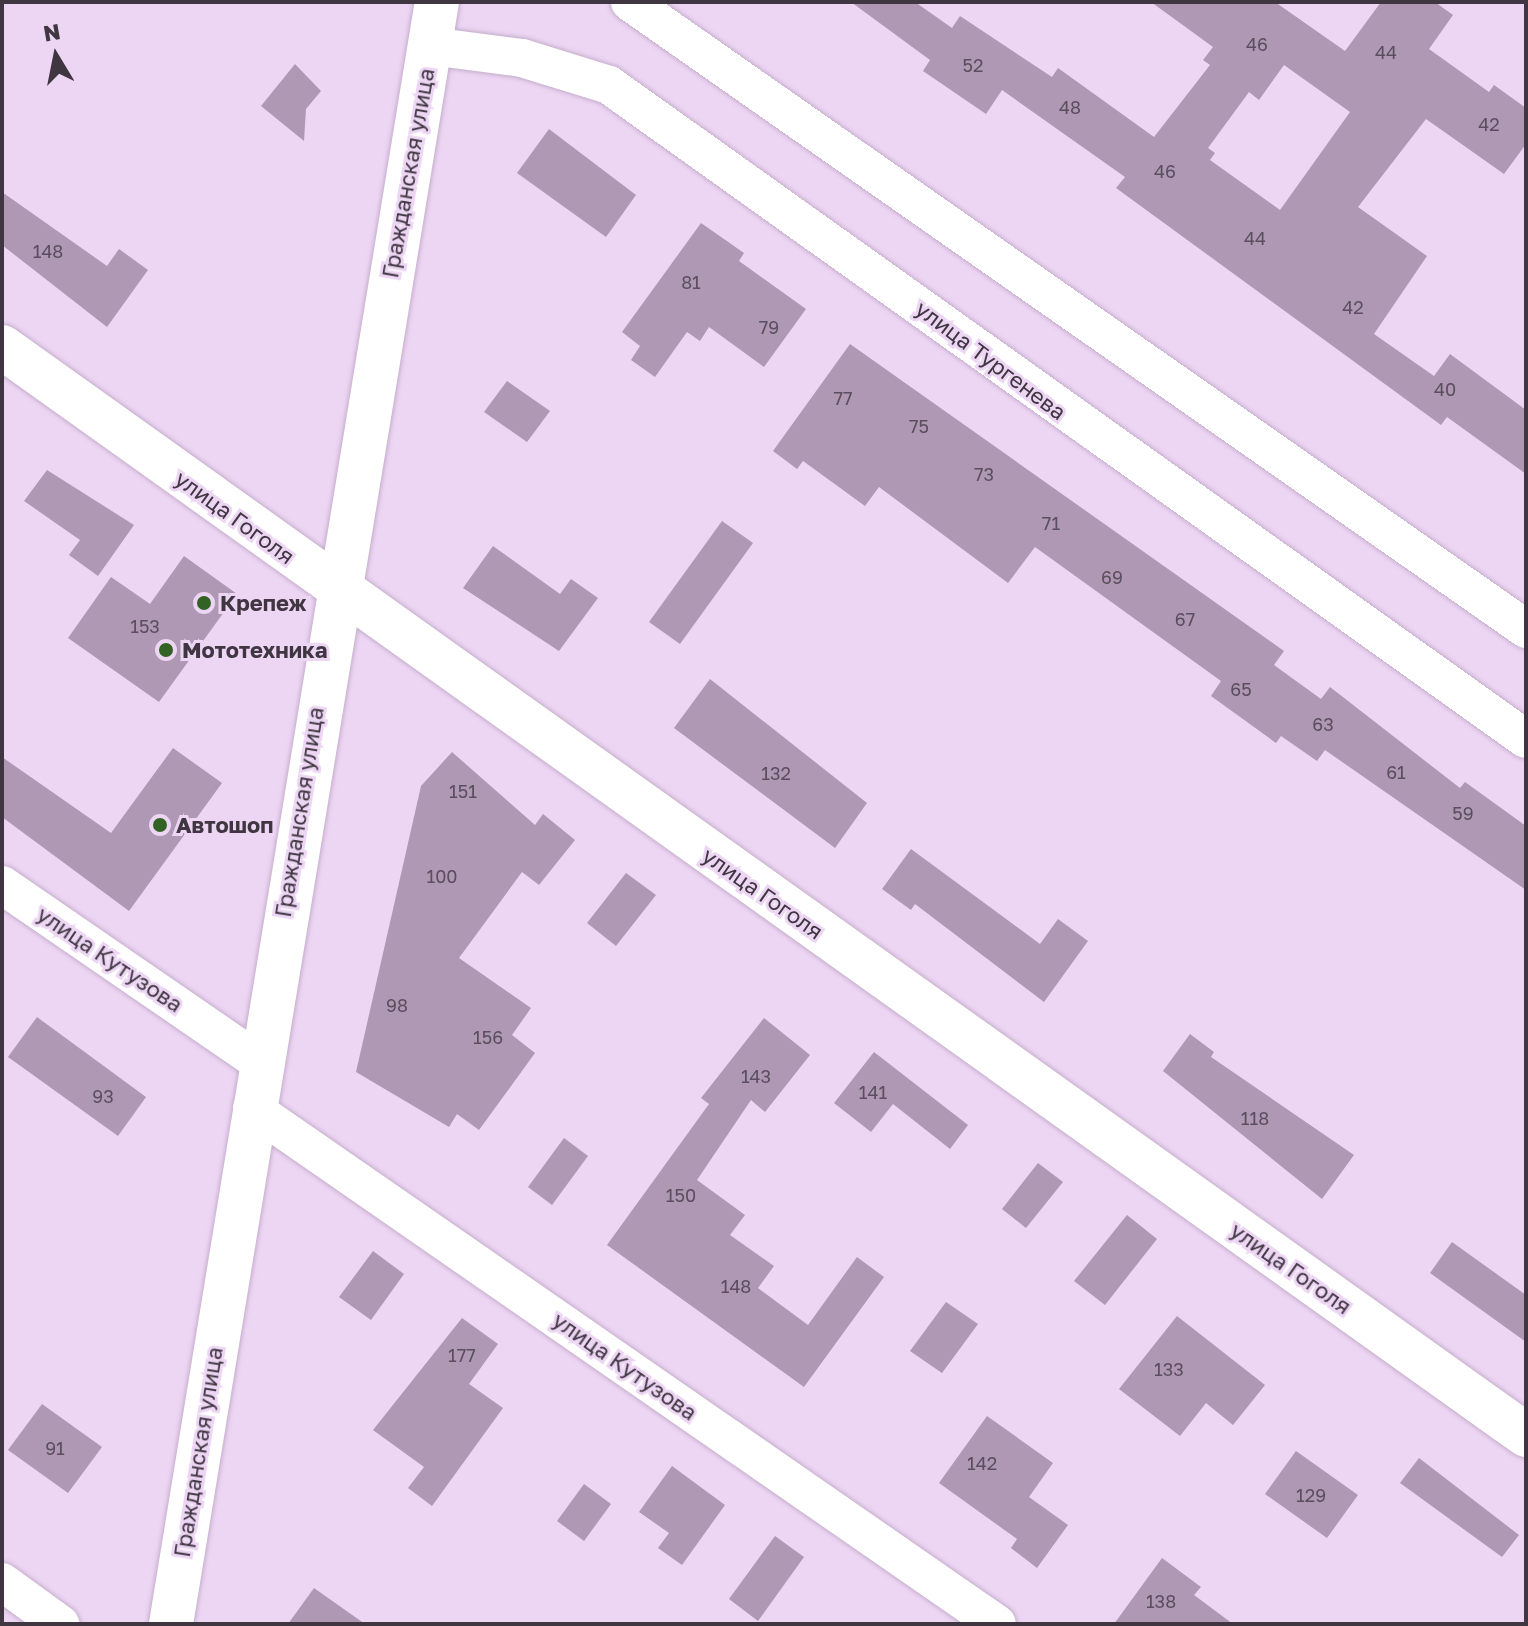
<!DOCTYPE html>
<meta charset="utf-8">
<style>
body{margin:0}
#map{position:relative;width:1528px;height:1626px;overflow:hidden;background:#edd6f4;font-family:"Golos Text",sans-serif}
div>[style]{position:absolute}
.building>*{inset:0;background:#ae98b4}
.roads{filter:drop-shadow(0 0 2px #c5aecb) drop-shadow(0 0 2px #c5aecb)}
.street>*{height:38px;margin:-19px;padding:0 19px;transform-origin:19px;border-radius:19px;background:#fff}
.secondary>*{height:44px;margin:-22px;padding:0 22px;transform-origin:22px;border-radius:22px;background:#fff}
.dots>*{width:22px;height:22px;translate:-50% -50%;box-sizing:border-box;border:4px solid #edd6f4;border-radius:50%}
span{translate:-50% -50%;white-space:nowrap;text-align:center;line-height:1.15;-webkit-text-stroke:6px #edd6f4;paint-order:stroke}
.number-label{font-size:18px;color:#5b4e5e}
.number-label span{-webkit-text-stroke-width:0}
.street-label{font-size:22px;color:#3f3641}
.poi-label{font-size:22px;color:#3f3641;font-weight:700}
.left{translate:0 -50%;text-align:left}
.frame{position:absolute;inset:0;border:4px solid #3f3641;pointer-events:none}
.north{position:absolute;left:16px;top:16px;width:80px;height:80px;-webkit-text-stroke:6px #edd6f4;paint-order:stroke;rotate:350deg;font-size:22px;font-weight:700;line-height:32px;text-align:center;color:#3f3641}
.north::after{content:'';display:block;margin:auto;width:28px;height:36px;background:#3f3641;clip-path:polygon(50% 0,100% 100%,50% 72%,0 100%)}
</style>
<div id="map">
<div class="building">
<div style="clip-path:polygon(evenodd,851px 2px,915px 2px,952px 28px,960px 16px,1052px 77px,1058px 68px,1154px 137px,1210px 65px,1203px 60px,1213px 47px,1151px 2px,1275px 2px,1345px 51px,1381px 2px,1435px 2px,1453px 15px,1429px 49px,1489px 92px,1494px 85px,1526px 108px,1526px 144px,1504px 174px,1426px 119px,1358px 207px,1427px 256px,1374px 334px,1434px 376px,1450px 354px,1526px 410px,1526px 474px,1447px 417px,1441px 425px,1116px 188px,1125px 177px,1002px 90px,986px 114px,923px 71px,930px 60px,851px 2px,1284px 65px,1350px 112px,1280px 210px,1210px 160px,1215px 153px,1208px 148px,1249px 92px,1259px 100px,1284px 65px)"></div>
<div style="clip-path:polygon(295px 64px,321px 91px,306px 109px,304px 141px,261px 106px)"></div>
<div style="clip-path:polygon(549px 129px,636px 195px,606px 237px,517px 173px)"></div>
<div style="clip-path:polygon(2px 192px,107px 266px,119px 249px,148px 270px,107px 327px,2px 245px)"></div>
<div style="clip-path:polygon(701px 223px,744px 253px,739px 261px,806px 309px,764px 367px,709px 327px,700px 341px,687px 332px,655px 377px,631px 360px,640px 346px,622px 332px)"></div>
<div style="clip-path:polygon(850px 344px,1284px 651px,1274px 665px,1321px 699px,1330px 687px,1460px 788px,1465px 782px,1526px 826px,1526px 890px,1325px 750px,1317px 761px,1281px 736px,1276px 743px,1211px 696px,1221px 681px,1035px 547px,1008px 583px,879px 487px,865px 506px,803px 461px,797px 469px,773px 451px)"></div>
<div style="clip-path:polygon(507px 381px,550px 411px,527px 442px,484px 412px)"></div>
<div style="clip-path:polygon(47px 470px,134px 525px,98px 576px,69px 555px,80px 540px,24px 501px)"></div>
<div style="clip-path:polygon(722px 521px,753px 543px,680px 644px,649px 622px)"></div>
<div style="clip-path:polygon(493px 546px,560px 594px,571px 579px,598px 598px,559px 651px,463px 588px)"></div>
<div style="clip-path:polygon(184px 556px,237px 594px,159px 702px,68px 638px,111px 577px,150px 604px)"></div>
<div style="clip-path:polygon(710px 679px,867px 803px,835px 848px,674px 728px)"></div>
<div style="clip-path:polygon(173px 748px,222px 783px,129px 911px,2px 817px,2px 757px,111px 833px)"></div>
<div style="clip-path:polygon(452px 752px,535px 825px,543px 814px,575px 840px,539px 885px,522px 872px,459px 958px,531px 1008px,512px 1035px,535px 1053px,479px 1130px,457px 1114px,449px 1127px,356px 1072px,421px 786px)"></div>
<div style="clip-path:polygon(911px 849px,1040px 944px,1058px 919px,1088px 941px,1044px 1002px,915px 904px,911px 910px,882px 889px)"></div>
<div style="clip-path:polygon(626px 873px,656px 895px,616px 946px,587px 923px)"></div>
<div style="clip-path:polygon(37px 1017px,146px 1097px,118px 1136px,8px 1057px)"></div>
<div style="clip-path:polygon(764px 1018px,810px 1055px,765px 1112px,751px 1100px,697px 1180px,745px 1215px,730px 1235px,774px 1266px,758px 1288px,808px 1325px,857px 1257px,884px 1277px,804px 1387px,607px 1245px,709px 1104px,701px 1098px)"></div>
<div style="clip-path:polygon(1190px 1034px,1214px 1052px,1211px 1057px,1354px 1155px,1322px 1199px,1163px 1071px)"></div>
<div style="clip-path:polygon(874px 1052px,968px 1125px,950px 1149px,893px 1104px,871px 1132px,834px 1103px)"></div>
<div style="clip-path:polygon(564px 1138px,588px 1156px,552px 1205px,528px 1187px)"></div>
<div style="clip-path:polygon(1038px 1163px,1063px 1182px,1026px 1228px,1002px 1209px)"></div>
<div style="clip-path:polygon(1127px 1215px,1157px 1239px,1105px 1305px,1074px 1281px)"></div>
<div style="clip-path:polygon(1452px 1242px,1526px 1295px,1526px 1342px,1430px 1273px)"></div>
<div style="clip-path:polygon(373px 1251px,404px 1274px,371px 1320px,339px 1297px)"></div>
<div style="clip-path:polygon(946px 1302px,978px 1324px,942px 1373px,910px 1351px)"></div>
<div style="clip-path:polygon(1177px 1316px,1265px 1385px,1233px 1425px,1206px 1403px,1180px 1436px,1119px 1389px)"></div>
<div style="clip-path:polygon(462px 1318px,498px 1344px,469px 1384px,503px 1408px,432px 1506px,408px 1488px,424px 1467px,373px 1430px)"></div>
<div style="clip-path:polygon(42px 1404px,102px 1447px,68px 1493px,8px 1450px)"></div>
<div style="clip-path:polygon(987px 1416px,1053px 1463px,1029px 1497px,1068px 1525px,1037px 1568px,1011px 1548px,1017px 1539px,939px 1483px)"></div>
<div style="clip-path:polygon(1296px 1451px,1358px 1495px,1327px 1538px,1265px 1494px)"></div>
<div style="clip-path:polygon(1419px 1458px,1519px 1535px,1502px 1557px,1400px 1483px)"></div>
<div style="clip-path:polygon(672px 1466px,725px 1505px,682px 1565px,658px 1548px,669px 1533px,639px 1512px)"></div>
<div style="clip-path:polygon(584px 1484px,611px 1504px,584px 1541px,557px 1521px)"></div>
<div style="clip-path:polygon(775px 1536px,804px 1557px,758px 1621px,729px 1599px)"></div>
<div style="clip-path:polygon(1162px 1558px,1201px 1587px,1194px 1595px,1233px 1624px,1114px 1624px)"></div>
<div style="clip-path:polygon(314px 1588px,365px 1624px,288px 1624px)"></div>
</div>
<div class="roads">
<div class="street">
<div style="left:630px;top:2px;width:1094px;rotate:34.98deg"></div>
<div style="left:430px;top:46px;width:93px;rotate:7.4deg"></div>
<div style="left:522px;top:58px;width:91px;rotate:17.2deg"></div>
<div style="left:609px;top:85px;width:1126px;rotate:35.5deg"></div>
<div style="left:2px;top:885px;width:311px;rotate:34.5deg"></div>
<div style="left:252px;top:1108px;width:906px;rotate:34.71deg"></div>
<div style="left:2px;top:1582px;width:72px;rotate:35.9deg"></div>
</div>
<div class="secondary">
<div style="left:2px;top:347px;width:1873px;rotate:35.52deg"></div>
<div style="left:171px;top:1624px;width:1644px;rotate:-80.69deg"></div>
</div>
</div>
<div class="dots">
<div style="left:204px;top:603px;background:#336324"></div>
<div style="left:166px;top:650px;background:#336324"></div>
<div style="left:160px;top:825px;background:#336324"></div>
</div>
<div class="number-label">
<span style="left:1257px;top:44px">46</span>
<span style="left:1386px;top:52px">44</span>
<span style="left:973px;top:65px">52</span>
<span style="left:1070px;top:107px">48</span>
<span style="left:1489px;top:124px">42</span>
<span style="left:1165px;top:171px">46</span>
<span style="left:1255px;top:238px">44</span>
<span style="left:48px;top:251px">148</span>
<span style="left:691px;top:282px">81</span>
<span style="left:1353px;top:307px">42</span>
<span style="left:769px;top:327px">79</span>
<span style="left:1445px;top:389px">40</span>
<span style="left:843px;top:398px">77</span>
<span style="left:919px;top:426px">75</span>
<span style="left:984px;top:474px">73</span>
<span style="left:1051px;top:523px">71</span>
<span style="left:1112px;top:577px">69</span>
<span style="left:1185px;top:619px">67</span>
<span style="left:145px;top:626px">153</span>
<span style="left:1241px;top:689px">65</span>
<span style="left:1323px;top:724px">63</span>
<span style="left:1396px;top:772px">61</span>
<span style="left:776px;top:773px">132</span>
<span style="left:463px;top:791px">151</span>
<span style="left:1463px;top:813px">59</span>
<span style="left:442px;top:876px">100</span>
<span style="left:397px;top:1005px">98</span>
<span style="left:488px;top:1037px">156</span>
<span style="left:756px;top:1076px">143</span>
<span style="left:873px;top:1092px">141</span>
<span style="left:103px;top:1096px">93</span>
<span style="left:1255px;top:1118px">118</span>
<span style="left:681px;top:1195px">150</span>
<span style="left:736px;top:1286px">148</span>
<span style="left:462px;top:1355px">177</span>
<span style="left:1169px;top:1369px">133</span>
<span style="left:55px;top:1448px">91</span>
<span style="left:982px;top:1463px">142</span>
<span style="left:1311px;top:1495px">129</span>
<span style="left:1161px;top:1601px">138</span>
</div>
<div class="street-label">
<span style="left:408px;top:173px;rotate:-80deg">Гражданская улица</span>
<span style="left:991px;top:360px;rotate:37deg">улица Тургенева</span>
<span style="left:235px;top:517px;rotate:36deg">улица Гоголя</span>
<span style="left:299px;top:812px;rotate:-81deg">Гражданская улица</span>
<span style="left:763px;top:893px;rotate:35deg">улица Гоголя</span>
<span style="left:110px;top:959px;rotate:34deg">улица Кутузова</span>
<span style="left:1291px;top:1268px;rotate:35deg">улица Гоголя</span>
<span style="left:625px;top:1366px;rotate:35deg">улица Кутузова</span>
<span style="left:198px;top:1452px;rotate:-81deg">Гражданская улица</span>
</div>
<div class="poi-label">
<span class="left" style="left:220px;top:603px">Крепеж</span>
<span class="left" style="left:182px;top:650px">Мототехника</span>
<span class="left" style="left:176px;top:825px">Автошоп</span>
</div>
<div class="frame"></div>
<div class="north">N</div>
</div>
